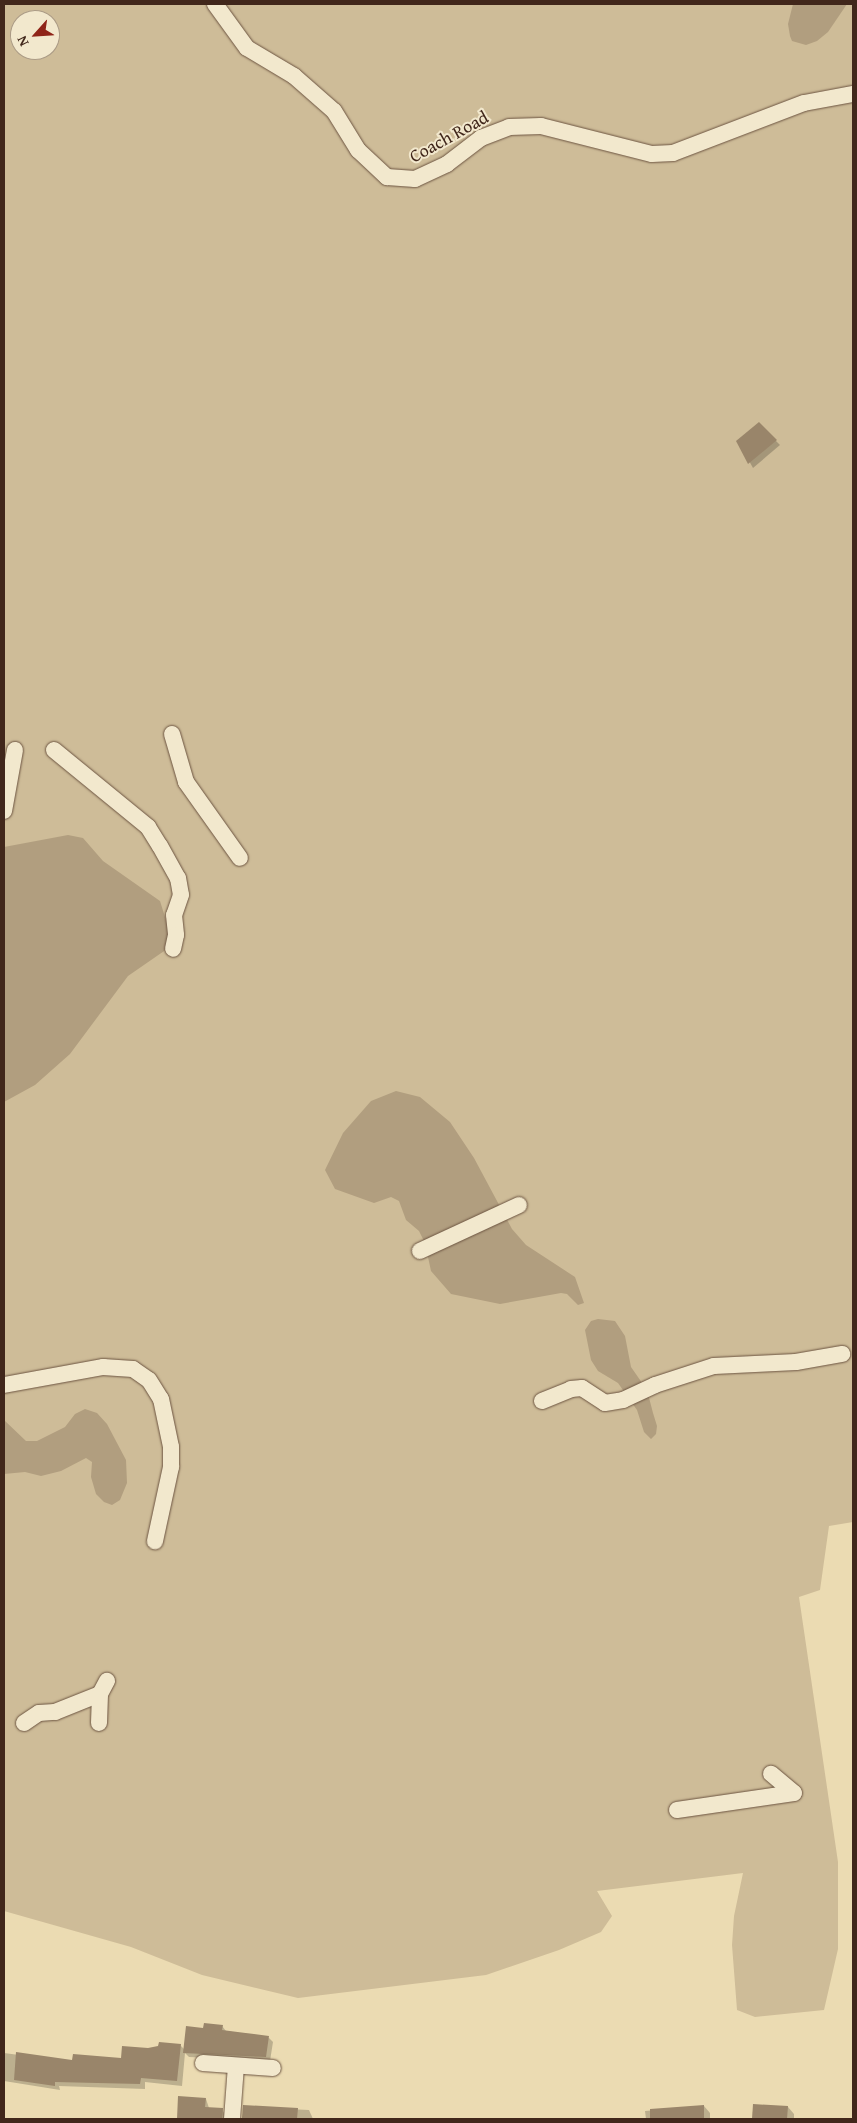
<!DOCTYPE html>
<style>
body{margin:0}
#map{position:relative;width:857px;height:2123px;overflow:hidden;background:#ebdbb2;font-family:"Gentium Book Plus",serif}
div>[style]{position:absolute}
.green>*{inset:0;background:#cebc98}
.water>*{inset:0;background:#b19e7f}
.shadow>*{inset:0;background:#0003}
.building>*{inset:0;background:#99856a}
.roads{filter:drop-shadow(0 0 1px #6c5441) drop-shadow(0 0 1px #6c5441)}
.minor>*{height:16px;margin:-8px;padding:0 8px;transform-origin:8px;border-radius:8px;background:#f2e8cd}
span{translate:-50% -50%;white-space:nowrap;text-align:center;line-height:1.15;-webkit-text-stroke:4px #f2e8cd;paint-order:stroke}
.street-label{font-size:18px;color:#41271b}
.frame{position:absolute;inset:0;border:5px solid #41271b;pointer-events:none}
.north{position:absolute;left:10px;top:10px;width:50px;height:50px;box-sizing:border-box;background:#f2e8cd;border:1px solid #ab9b86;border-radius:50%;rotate:244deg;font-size:14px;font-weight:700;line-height:20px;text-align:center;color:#41271b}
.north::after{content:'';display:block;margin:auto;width:18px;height:22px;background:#8f2418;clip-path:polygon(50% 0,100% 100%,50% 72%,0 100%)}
</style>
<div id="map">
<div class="green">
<div style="clip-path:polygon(evenodd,4px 4px,853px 4px,853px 1522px,829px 1526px,820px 1590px,799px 1597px,838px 1862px,838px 1949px,824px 2010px,755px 2017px,737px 2010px,732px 1945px,734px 1916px,743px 1873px,597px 1891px,612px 1916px,601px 1932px,559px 1950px,486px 1975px,298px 1998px,202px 1975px,131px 1947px,4px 1911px,4px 4px,20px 20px,50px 20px,50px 50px,20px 50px,20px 20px)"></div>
</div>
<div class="water">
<div style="clip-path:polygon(793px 4px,847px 4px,828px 32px,817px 41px,806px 45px,792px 41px,790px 36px,788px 24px)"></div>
<div style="clip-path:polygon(68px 835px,83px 838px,103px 861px,160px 901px,170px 933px,167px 949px,128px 976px,70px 1054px,35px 1085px,4px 1102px,4px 847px)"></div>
<div style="clip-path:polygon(396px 1091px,420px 1097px,450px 1122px,474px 1158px,512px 1229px,526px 1245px,575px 1277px,584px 1303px,578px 1305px,567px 1294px,561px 1293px,500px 1304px,451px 1294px,431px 1271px,425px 1243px,419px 1231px,406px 1220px,399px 1201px,391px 1197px,374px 1203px,335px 1189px,325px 1170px,343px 1133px,371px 1101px)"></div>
<div style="clip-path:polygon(598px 1319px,615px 1321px,625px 1336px,631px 1367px,647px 1390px,653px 1413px,657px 1426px,656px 1434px,651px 1439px,644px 1432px,637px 1410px,618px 1383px,598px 1371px,591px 1360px,585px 1330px,591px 1321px)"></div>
<div style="clip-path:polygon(85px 1409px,97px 1413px,107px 1424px,126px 1460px,127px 1483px,120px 1500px,112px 1505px,104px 1502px,96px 1494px,91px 1477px,92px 1462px,86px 1458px,61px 1471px,41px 1476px,25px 1472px,4px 1474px,4px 1420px,26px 1441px,37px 1441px,65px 1427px,75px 1414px)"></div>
</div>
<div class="shadow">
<div style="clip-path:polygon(759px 424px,780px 445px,753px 468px,738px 441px)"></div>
<div style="clip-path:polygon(222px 2026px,226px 2031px,269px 2038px,273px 2042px,270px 2061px,189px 2057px,185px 2053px,182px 2086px,145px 2082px,145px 2089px,59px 2086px,60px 2090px,4px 2081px,4px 2053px,73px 2062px,122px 2059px,148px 2049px,180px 2045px,185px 2050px,204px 2030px)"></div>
<div style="clip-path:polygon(179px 2097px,206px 2099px,209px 2108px,222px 2109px,227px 2119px,178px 2119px)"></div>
<div style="clip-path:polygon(754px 2105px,788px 2107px,794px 2114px,794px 2119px,753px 2119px)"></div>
<div style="clip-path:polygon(704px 2106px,710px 2113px,710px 2119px,646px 2119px,645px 2111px)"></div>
<div style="clip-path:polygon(244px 2107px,309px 2110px,313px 2119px,242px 2119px)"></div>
</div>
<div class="building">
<div style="clip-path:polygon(759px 422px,777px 440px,748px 464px,736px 441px)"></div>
<div style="clip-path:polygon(204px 2023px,223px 2025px,222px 2030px,269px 2036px,266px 2057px,183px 2053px,186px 2026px,203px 2028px)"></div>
<div style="clip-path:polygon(159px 2042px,181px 2044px,177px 2081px,141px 2078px,140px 2084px,55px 2082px,55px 2086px,14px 2080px,16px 2052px,72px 2060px,73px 2054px,121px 2058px,122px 2046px,148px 2048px,158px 2046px)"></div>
<div style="clip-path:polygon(178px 2096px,206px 2098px,205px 2107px,223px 2108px,222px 2119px,177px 2119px)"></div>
<div style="clip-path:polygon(753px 2104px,788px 2106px,787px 2119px,752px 2119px)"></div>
<div style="clip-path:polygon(243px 2105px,298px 2108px,297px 2119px,242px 2119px)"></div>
<div style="clip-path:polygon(704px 2105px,704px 2119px,650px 2119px,650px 2109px)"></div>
</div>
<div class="roads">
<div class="minor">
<div style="left:215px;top:4px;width:54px;rotate:54deg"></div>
<div style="left:247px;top:48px;width:55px;rotate:30.8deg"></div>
<div style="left:294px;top:76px;width:53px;rotate:41.2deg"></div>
<div style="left:334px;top:111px;width:46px;rotate:58.4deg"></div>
<div style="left:358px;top:150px;width:40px;rotate:43deg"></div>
<div style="left:387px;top:177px;width:28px;rotate:4deg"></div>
<div style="left:415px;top:179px;width:35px;rotate:-25deg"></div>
<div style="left:447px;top:164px;width:43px;rotate:-37.4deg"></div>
<div style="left:481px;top:138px;width:30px;rotate:-21deg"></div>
<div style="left:509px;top:127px;width:32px;rotate:-2deg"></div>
<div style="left:541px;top:126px;width:114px;rotate:14.2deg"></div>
<div style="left:652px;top:154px;width:21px;rotate:-3deg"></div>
<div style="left:673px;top:153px;width:140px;rotate:-20.9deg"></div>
<div style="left:804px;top:103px;width:50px;rotate:-10.4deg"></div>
<div style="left:172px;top:734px;width:50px;rotate:73.7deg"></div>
<div style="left:186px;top:782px;width:93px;rotate:54.6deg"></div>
<div style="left:54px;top:750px;width:122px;rotate:39.3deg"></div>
<div style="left:148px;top:827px;width:22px;rotate:58deg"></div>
<div style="left:160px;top:846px;width:37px;rotate:61deg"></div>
<div style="left:178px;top:878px;width:17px;rotate:80deg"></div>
<div style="left:181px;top:895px;width:21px;rotate:109deg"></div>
<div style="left:174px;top:915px;width:20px;rotate:84deg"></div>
<div style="left:176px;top:935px;width:14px;rotate:102deg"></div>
<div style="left:4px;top:811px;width:62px;rotate:-79.8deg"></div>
<div style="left:420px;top:1251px;width:109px;rotate:-24.9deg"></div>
<div style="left:4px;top:1385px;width:101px;rotate:-10.3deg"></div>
<div style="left:103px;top:1367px;width:30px;rotate:4deg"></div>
<div style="left:133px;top:1369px;width:19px;rotate:35deg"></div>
<div style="left:149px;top:1380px;width:22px;rotate:58deg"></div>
<div style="left:161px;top:1399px;width:49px;rotate:78.2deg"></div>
<div style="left:171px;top:1447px;width:20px;rotate:90deg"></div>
<div style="left:171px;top:1467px;width:76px;rotate:102.2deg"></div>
<div style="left:542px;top:1401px;width:31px;rotate:-22deg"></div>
<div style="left:571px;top:1389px;width:11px;rotate:-5deg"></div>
<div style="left:582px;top:1388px;width:27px;rotate:33deg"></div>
<div style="left:605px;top:1403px;width:18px;rotate:-9deg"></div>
<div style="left:623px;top:1400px;width:35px;rotate:-25deg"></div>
<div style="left:655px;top:1385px;width:62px;rotate:-17.9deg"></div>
<div style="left:714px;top:1366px;width:82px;rotate:-2.8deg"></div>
<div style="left:796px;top:1362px;width:47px;rotate:-9.9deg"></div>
<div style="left:24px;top:1723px;width:18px;rotate:-34deg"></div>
<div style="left:39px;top:1713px;width:16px;rotate:-4deg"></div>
<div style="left:55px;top:1712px;width:48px;rotate:-21.8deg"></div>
<div style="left:100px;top:1694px;width:15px;rotate:-62deg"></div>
<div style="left:99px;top:1723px;width:29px;rotate:-88deg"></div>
<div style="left:677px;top:1810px;width:118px;rotate:-8.3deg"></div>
<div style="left:794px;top:1793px;width:30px;rotate:-140deg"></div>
<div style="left:203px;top:2063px;width:70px;rotate:4.1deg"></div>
<div style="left:232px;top:2119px;width:53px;rotate:-85.7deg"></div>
</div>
</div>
<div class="street-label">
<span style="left:449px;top:137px;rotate:-29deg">Coach Road</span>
</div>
<div class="frame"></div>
<div class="north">N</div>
</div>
